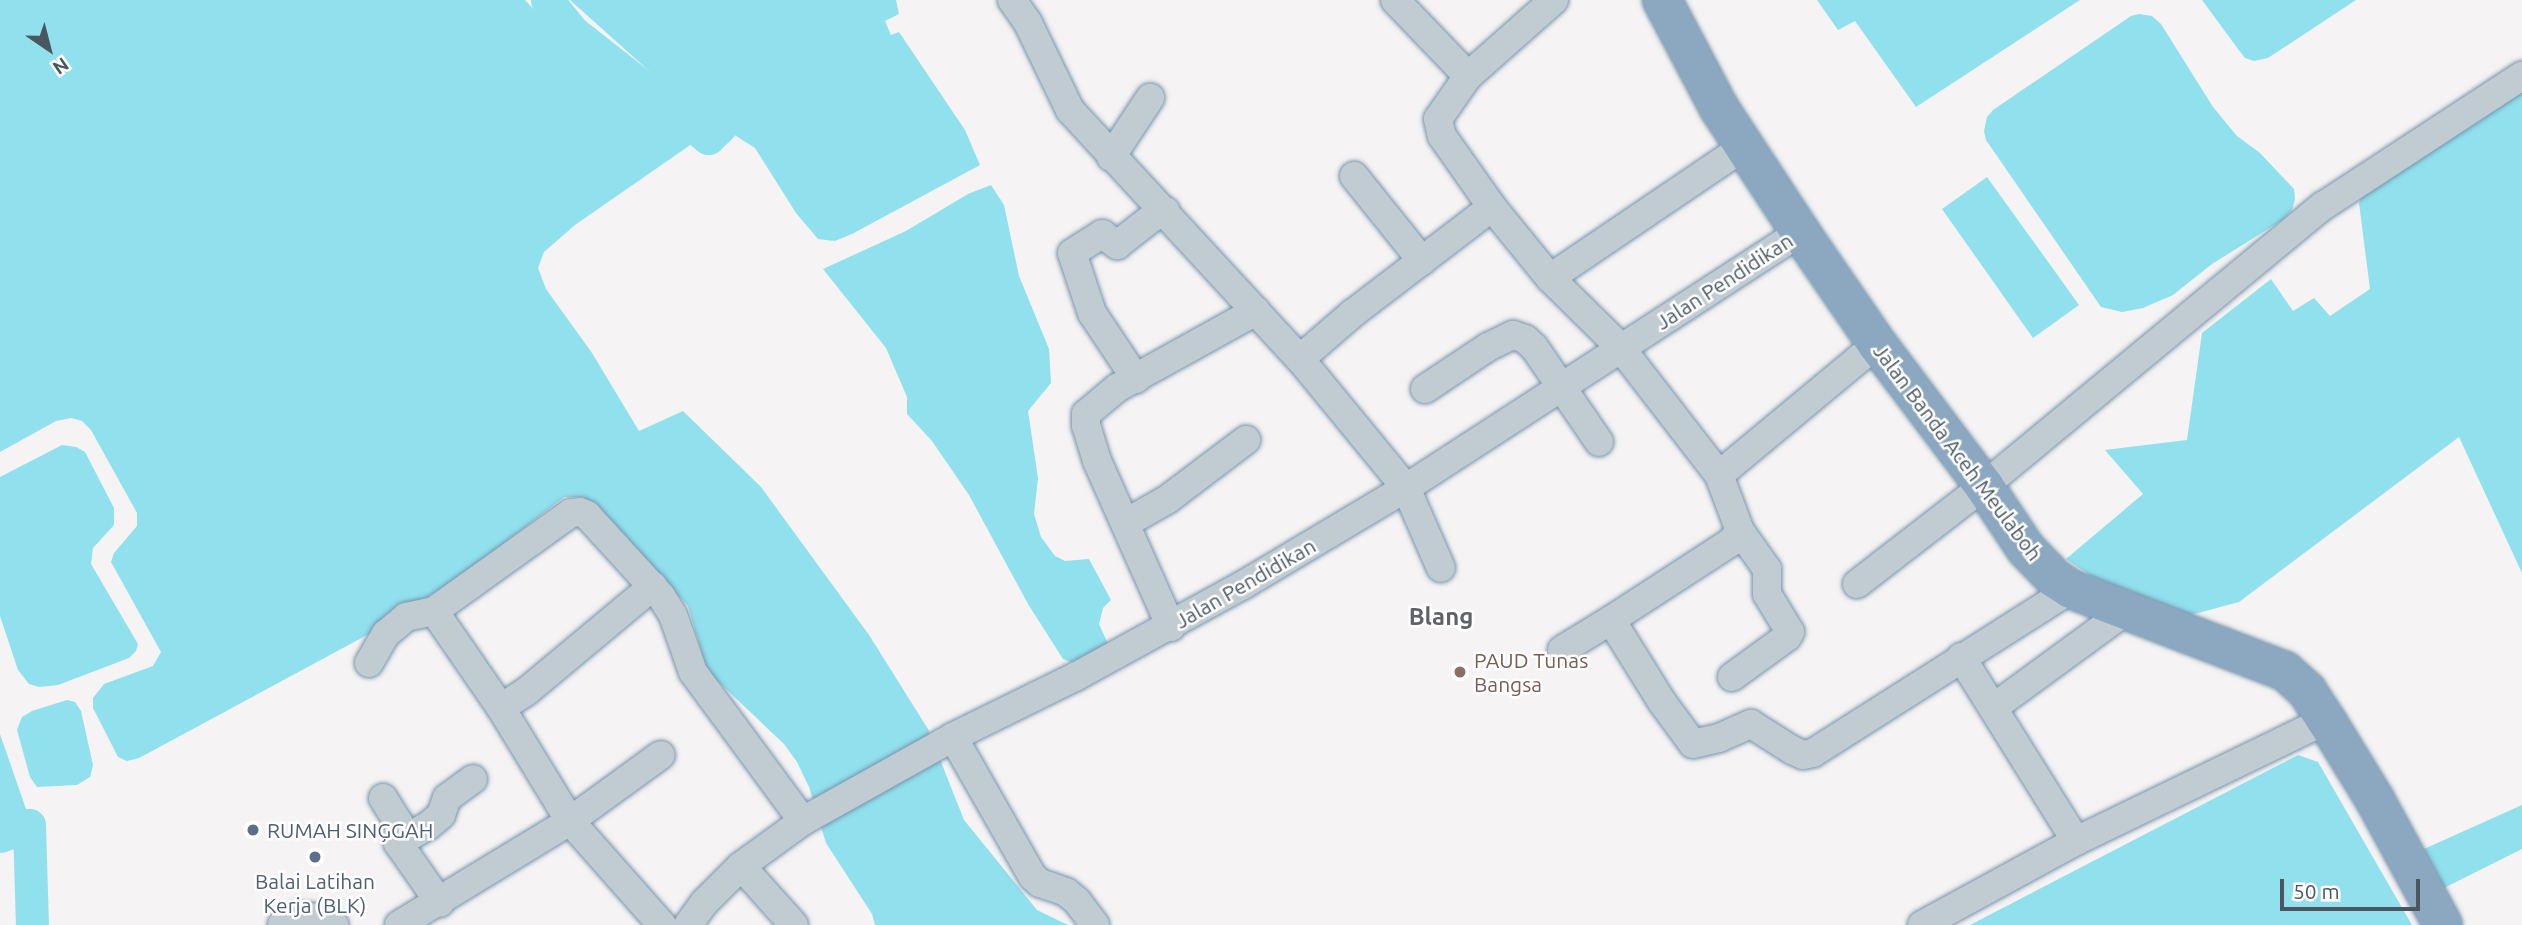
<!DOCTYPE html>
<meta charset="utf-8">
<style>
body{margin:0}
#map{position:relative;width:2522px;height:925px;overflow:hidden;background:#f5f3f3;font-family:Ubuntu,sans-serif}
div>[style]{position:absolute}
.water>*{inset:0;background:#91e0ed}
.river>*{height:33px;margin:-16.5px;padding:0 16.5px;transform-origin:16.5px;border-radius:16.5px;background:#91e0ed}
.roads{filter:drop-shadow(0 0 2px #7694ac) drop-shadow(0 0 2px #7694ac)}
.minor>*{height:28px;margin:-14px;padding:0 14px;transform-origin:14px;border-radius:14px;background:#c1cbd2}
.highway>*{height:38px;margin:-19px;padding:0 19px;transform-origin:19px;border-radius:19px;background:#8ba8c0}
.dots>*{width:19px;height:19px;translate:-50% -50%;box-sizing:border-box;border:4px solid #fff;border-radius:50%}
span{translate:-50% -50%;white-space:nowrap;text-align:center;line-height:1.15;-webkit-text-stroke:5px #fff;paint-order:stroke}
.street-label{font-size:21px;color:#4a5761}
.education-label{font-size:21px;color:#785e54}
.left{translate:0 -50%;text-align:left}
.service-label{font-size:21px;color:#4e5e75}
.quarter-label{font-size:24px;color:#5f6368;font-weight:700}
.north{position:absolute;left:14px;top:14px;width:70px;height:70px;-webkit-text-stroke:5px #fff;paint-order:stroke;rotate:145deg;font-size:19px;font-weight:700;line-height:28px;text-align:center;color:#4a5761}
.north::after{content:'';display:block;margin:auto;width:24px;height:32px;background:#4a5761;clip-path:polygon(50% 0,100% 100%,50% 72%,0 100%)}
.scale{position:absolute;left:2280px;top:879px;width:140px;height:32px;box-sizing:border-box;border:4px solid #4a5761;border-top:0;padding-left:9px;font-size:21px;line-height:24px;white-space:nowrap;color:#4a5761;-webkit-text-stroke:5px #fff;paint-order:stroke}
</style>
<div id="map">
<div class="water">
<div style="clip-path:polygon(0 0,525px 0,564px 42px,696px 141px,575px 225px,544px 252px,538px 268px,546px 289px,592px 353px,639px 431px,683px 411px,761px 487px,869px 635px,928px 729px,964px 820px,1037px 910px,1068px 925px,875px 925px,872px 914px,826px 843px,809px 787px,797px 762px,784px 744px,707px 671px,688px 606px,583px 497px,564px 497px,480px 562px,393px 621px,139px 758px,127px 761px,118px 757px,93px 708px,93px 698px,104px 684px,153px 666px,161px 652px,111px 562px,114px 553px,137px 526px,137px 513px,91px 430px,82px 421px,71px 418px,56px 421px,0 452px)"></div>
<div style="clip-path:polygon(570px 0,896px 0,899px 14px,885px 21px,891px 35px,899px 32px,965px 130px,980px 165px,852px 234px,835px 241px,818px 239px,796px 213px,755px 148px,687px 105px)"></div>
<div style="clip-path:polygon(1817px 0,2080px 0,1916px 107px,1855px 21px,1838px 30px)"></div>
<div style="clip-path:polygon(2202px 0,2356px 0,2268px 58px,2254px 61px,2245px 58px,2238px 49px)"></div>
<div style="clip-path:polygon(2139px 14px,2152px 16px,2161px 24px,2213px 107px,2237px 136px,2260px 153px,2294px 189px,2295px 199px,2292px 210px,2284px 219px,2212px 264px,2173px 295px,2143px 308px,2122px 312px,2101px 307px,1986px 140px,1984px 131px,1987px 117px,1993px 110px,2131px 16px)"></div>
<div style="clip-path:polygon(2522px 91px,2522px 573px,2459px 437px,2239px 602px,2183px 617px,2128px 601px,2066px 559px,2143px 494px,2105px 450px,2187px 440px,2202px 333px,2271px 279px,2293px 311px,2314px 298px,2330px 316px,2370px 289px,2359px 203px,2362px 196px)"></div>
<div style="clip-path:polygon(1987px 177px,2079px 305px,2033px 338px,1942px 209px)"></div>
<div style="clip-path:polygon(991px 185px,1004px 205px,1019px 276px,1049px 349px,1051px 383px,1028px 411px,1038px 478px,1034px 514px,1041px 537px,1055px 556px,1065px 561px,1089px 559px,1111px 600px,1103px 608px,1099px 624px,1109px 646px,1073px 663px,1063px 659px,1028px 604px,969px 495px,932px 441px,907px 414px,907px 397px,886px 348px,823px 269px,906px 231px,968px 194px)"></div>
<div style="clip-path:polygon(62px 445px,76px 447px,85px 452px,114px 508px,114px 525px,93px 548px,91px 564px,138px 644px,136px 651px,129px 658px,58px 685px,39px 687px,29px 684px,18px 670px,0 616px,0 477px)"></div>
<div style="clip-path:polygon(67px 700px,75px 702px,81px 711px,93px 765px,90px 777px,77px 785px,37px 787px,30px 777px,17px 730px,22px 717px,32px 711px)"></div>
<div style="clip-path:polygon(0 734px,27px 812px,0 829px)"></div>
<div style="clip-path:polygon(2298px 755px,2318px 762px,2412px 925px,1970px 925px)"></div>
<div style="clip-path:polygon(2522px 805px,2522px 849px,2442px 889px,2424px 849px)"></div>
</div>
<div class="river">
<div style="left:547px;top:0;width:41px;rotate:50.9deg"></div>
<div style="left:573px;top:32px;width:172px;rotate:38.1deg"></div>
<div style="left:708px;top:138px;width:16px;rotate:-43deg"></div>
<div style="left:0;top:836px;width:31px;rotate:-21deg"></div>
<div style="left:29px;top:825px;width:100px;rotate:88.3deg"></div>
</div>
<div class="roads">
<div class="minor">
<div style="left:1012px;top:0;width:28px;rotate:55deg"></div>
<div style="left:1028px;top:23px;width:97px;rotate:64.2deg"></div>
<div style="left:1070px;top:110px;width:339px;rotate:47.3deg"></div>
<div style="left:1300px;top:359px;width:167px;rotate:50.6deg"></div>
<div style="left:1406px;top:488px;width:87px;rotate:66.4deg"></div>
<div style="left:1395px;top:0;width:105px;rotate:46.2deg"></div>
<div style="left:1554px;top:0;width:115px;rotate:138.5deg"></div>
<div style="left:1468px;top:76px;width:52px;rotate:124.9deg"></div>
<div style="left:1438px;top:119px;width:17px;rotate:77deg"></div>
<div style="left:1442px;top:136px;width:87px;rotate:54.8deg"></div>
<div style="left:1492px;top:207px;width:92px;rotate:50.8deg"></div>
<div style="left:1550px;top:278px;width:98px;rotate:44.6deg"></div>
<div style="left:1620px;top:347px;width:162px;rotate:52.3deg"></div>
<div style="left:1719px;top:475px;width:205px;rotate:-39.7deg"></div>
<div style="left:1111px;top:157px;width:71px;rotate:-56.5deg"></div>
<div style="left:1354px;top:176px;width:109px;rotate:51.3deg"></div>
<div style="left:1550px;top:278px;width:235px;rotate:-34.1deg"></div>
<div style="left:1300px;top:359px;width:69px;rotate:-40.9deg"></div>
<div style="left:1352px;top:314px;width:176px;rotate:-37.4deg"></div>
<div style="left:1136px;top:379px;width:79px;rotate:-123.7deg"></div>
<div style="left:1092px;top:313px;width:63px;rotate:-108.4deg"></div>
<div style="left:1072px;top:253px;width:36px;rotate:-32deg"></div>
<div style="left:1102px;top:234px;width:19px;rotate:36deg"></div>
<div style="left:1117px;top:245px;width:46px;rotate:-37.9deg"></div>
<div style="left:1153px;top:217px;width:14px;rotate:-25deg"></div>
<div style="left:1425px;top:389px;width:76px;rotate:-33.7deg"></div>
<div style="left:1488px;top:347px;width:28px;rotate:-26deg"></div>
<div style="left:1513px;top:335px;width:13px;rotate:18deg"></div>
<div style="left:1525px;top:339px;width:12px;rotate:42deg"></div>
<div style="left:1534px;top:347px;width:115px;rotate:55.6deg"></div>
<div style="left:1719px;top:475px;width:60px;rotate:69.4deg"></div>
<div style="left:1740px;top:531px;width:14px;rotate:129deg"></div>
<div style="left:1731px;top:542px;width:143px;rotate:147deg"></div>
<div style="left:1611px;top:620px;width:97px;rotate:58.1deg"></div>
<div style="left:1662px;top:702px;width:52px;rotate:53.6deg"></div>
<div style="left:1693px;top:744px;width:27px;rotate:-13deg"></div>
<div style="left:1719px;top:738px;width:35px;rotate:-24deg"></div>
<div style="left:1751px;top:724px;width:49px;rotate:32.4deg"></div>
<div style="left:1792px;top:750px;width:12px;rotate:24deg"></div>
<div style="left:1803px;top:755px;width:10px;rotate:-11deg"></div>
<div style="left:1813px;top:753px;width:306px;rotate:-32.4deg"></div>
<div style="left:1126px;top:523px;width:48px;rotate:-29.7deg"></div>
<div style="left:1168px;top:499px;width:98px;rotate:-37.1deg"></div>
<div style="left:1857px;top:584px;width:160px;rotate:-37.7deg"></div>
<div style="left:1984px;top:486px;width:440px;rotate:-39.6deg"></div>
<div style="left:2323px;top:206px;width:238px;rotate:-33.2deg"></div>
<div style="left:434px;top:611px;width:118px;rotate:55.4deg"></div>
<div style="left:501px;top:708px;width:132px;rotate:58.6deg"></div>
<div style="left:570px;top:821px;width:112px;rotate:-36deg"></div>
<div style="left:1171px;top:627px;width:182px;rotate:-114deg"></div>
<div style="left:1097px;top:461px;width:37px;rotate:-107deg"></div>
<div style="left:1086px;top:426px;width:12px;rotate:-90deg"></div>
<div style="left:1086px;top:414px;width:40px;rotate:-40deg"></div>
<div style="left:1117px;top:388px;width:159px;rotate:-29deg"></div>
<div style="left:1562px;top:650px;width:57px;rotate:-31.5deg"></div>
<div style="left:1961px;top:657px;width:217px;rotate:58deg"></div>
<div style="left:369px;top:663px;width:34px;rotate:-60deg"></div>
<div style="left:386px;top:634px;width:26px;rotate:-40deg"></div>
<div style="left:406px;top:617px;width:29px;rotate:-12deg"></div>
<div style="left:434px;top:611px;width:168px;rotate:-35.6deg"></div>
<div style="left:571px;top:513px;width:9px;rotate:-6deg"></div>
<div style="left:580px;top:512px;width:8px;rotate:23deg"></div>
<div style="left:587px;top:515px;width:110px;rotate:47.6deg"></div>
<div style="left:661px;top:596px;width:22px;rotate:58deg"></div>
<div style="left:673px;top:615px;width:60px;rotate:70.7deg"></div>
<div style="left:693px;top:672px;width:185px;rotate:53.6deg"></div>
<div style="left:1732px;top:677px;width:68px;rotate:-36deg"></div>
<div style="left:1787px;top:637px;width:6px;rotate:-59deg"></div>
<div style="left:1790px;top:632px;width:44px;rotate:-121.2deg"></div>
<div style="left:1767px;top:594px;width:25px;rotate:-90deg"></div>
<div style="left:1767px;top:569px;width:47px;rotate:-125.4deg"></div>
<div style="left:501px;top:708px;width:31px;rotate:-33deg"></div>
<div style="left:527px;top:691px;width:164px;rotate:-39.8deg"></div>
<div style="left:1993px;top:708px;width:166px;rotate:-36.2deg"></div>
<div style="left:953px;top:737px;width:161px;rotate:60.3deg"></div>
<div style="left:1033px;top:877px;width:9px;rotate:41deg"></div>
<div style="left:1040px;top:883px;width:28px;rotate:19deg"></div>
<div style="left:1066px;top:892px;width:14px;rotate:39deg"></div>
<div style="left:1077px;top:901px;width:30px;rotate:53deg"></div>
<div style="left:383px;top:798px;width:31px;rotate:58deg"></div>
<div style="left:399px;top:824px;width:12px;rotate:76deg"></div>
<div style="left:402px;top:836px;width:8px;rotate:120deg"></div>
<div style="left:398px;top:843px;width:73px;rotate:55deg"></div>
<div style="left:398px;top:843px;width:34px;rotate:-30deg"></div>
<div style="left:428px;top:826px;width:17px;rotate:-40deg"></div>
<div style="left:441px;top:815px;width:18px;rotate:-71deg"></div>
<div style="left:447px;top:798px;width:32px;rotate:-36deg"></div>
<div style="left:741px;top:866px;width:79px;rotate:48.1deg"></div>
<div style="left:282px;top:925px;width:18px;rotate:-29deg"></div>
<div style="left:298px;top:916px;width:22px;rotate:5deg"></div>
<div style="left:320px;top:918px;width:16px;rotate:27deg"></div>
<div style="left:399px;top:925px;width:200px;rotate:-31.3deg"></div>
<div style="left:570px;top:821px;width:139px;rotate:48.5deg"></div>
<div style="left:688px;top:925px;width:27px;rotate:-54deg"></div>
<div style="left:704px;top:903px;width:52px;rotate:-45deg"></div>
<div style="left:741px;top:866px;width:77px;rotate:-36deg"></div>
<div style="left:803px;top:821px;width:172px;rotate:-29.2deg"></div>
<div style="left:953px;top:737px;width:136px;rotate:-26.2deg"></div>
<div style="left:1075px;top:677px;width:192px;rotate:-28.7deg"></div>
<div style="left:1243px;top:585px;width:190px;rotate:-30.8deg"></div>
<div style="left:1406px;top:488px;width:470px;rotate:-33deg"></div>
<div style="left:1922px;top:925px;width:175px;rotate:-28.6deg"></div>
<div style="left:2076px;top:841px;width:278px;rotate:-25.8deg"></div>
</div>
<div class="highway">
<div style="left:1662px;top:0;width:122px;rotate:62.2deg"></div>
<div style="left:1719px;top:108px;width:148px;rotate:56.8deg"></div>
<div style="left:1800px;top:232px;width:136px;rotate:55.5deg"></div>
<div style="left:1877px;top:344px;width:178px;rotate:53deg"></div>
<div style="left:1984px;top:486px;width:76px;rotate:56.3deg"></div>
<div style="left:2026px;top:549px;width:40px;rotate:46deg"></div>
<div style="left:2054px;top:578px;width:20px;rotate:33deg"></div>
<div style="left:2071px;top:589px;width:229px;rotate:21deg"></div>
<div style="left:2285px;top:671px;width:30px;rotate:42deg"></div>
<div style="left:2307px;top:691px;width:35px;rotate:57deg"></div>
<div style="left:2326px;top:720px;width:94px;rotate:58.5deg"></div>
<div style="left:2375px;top:800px;width:142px;rotate:61.5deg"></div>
</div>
</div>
<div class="dots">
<div style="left:1460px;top:672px;background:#8d6e63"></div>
<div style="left:253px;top:830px;background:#5c6f8a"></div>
<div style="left:315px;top:857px;background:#5c6f8a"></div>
</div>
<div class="street-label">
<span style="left:1724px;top:281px;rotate:-33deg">Jalan Pendidikan</span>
<span style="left:1958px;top:452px;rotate:53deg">Jalan Banda Aceh Meulaboh</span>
<span style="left:1245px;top:583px;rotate:-30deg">Jalan Pendidikan</span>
</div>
<div class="education-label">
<span class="left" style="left:1474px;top:672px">PAUD Tunas<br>Bangsa</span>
</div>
<div class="service-label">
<span class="left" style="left:267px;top:830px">RUMAH SINĢGAH</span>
<span style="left:315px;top:893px">Balai Latihan<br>Kerja (BLK)</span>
</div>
<div class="quarter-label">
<span style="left:1441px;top:617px">Blang</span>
</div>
<div class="north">N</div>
<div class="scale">50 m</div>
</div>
